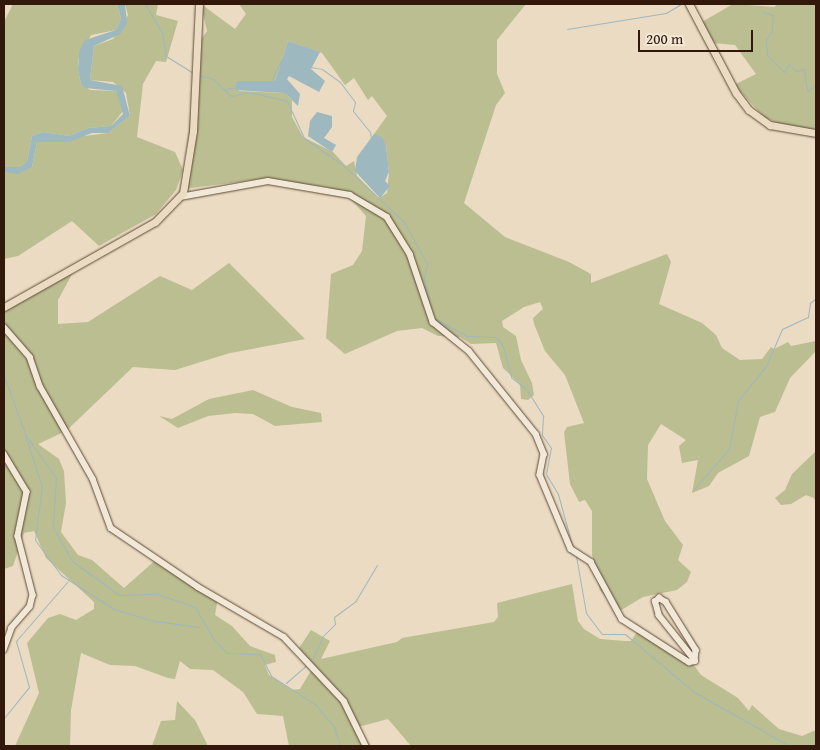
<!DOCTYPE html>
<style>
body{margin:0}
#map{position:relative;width:820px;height:750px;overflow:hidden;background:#eadbc2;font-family:"Gentium Book Plus",serif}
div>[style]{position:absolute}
.green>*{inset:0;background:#bbbe90}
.water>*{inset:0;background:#9db8be}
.stream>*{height:1px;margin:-0.5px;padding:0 0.5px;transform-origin:0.5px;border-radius:0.5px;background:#9db8be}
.roads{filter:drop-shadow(0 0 1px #5f4938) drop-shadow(0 0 1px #5f4938)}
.minor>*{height:5.5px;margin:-2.75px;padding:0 2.75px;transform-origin:2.75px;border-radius:2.75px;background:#f1e8d7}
.major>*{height:7px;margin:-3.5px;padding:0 3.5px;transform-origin:3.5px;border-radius:3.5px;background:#eadbc2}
span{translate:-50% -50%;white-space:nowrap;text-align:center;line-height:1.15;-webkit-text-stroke:4.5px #f1e8d7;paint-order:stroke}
.frame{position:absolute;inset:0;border:5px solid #31180a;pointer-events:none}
.scale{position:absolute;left:638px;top:30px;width:115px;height:22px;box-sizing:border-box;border:2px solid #31180a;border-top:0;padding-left:6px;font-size:15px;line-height:18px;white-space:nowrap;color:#31180a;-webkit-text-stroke:4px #f1e8d7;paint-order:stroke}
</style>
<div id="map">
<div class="green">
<div style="clip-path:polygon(13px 4px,117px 4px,121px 18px,116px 30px,91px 35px,78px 60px,78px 70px,81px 84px,90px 90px,116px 91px,124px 110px,111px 126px,88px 128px,69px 136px,43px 132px,32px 136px,27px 161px,20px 167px,4px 167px,4px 22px)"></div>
<div style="clip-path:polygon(125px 4px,158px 4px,156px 15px,178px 21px,166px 62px,156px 61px,143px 84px,137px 137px,175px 152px,183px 170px,176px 190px,156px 214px,99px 246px,72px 221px,18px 256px,4px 259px,4px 172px,32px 167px,37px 142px,108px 133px,130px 116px,126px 93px,113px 82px,90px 80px,94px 46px,113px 39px,128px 15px)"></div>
<div style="clip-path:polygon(evenodd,201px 4px,235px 29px,246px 14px,239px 4px,526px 4px,497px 40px,497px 74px,505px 93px,496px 105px,464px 203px,505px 237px,569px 262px,591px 274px,591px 283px,667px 254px,671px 262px,659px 304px,702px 323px,716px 335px,722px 348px,740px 360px,762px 359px,771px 347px,774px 349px,788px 342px,791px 346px,816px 341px,816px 351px,790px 378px,775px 412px,760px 417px,749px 456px,718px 473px,709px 486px,692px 493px,698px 460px,682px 463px,679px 446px,686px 440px,661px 424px,648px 445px,647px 479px,665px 521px,683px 545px,678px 560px,691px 572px,687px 582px,677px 590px,643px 597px,618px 612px,600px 590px,592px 555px,592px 511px,585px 500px,579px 502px,570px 484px,564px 432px,567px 427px,584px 423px,565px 375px,545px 351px,534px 324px,533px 318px,543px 309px,540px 302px,524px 307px,502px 321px,503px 327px,516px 336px,521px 360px,532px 383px,534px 395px,528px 400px,521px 399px,520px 384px,503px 368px,496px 343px,471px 344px,460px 337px,438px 336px,422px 328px,397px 331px,345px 354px,326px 338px,331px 274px,353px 265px,362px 251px,366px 216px,348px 196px,327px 187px,262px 179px,183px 189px,197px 45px,207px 31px,201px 4px,288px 41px,322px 53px,345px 85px,354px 78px,368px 100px,372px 96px,387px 116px,374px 134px,386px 146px,389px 172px,387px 193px,379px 198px,357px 176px,354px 161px,346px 166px,333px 152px,303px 137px,292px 117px,292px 100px,285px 93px,239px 91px,237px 81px,275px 81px,288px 41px)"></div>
<div style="clip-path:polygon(733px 4px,774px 7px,778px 4px,816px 4px,816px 130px,784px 126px,764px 117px,734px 85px,756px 74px,735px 45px,713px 43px,702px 22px)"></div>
<div style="clip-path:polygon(229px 263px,305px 339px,230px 353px,175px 370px,133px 367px,66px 431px,38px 444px,59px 459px,64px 471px,66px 503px,61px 532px,78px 555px,92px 560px,124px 588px,159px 557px,218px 598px,215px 615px,232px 626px,250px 646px,275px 655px,276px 662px,265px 665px,269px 675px,292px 690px,300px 689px,312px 669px,299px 648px,311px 630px,330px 641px,321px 659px,397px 642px,402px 638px,494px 622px,498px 617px,497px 603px,572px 584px,578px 621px,584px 629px,600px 639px,625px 641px,631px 641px,639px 629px,693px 664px,701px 675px,738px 698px,749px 711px,752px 705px,779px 729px,802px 736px,816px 730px,816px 746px,411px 746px,388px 719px,358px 727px,365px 746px,289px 746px,283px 716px,257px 714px,243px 692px,213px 670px,190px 669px,180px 661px,175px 679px,168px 678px,135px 666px,110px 665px,81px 653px,71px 710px,70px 746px,15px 746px,39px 693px,27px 643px,48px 618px,60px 614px,76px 620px,94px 609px,94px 602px,46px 558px,34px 531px,24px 533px,13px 566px,4px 569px,4px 306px,76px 267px,58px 300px,58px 324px,88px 322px,160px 276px,192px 290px)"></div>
<div style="clip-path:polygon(253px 390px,292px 407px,321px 413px,322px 422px,275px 426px,253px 414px,235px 413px,208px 416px,178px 428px,159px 416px,172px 419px,209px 399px)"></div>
<div style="clip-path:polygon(816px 451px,816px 504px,814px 498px,806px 495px,791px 504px,781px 505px,775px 498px,785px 490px,792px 474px)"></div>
<div style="clip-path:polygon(177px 701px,195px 720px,208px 746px,152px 746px,161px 721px,175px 720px)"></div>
</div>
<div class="water">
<div style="clip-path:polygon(117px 4px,125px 4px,127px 23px,120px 34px,94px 46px,90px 80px,122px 86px,130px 116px,108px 133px,92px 133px,69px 142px,37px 142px,32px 167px,18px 174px,4px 172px,4px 167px,20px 167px,27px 161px,32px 136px,43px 132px,69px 136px,88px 128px,111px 126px,123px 114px,116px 91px,85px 88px,81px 84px,78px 70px,79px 52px,85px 40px,116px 30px,121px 18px)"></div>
<div style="clip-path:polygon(288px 41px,320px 52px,311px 69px,325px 81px,319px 92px,289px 76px,287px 79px,300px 94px,298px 106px,285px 93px,235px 90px,237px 81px,275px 81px)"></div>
<div style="clip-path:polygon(317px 112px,332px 116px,332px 127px,324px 138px,336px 145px,332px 152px,308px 136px,310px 121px)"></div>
<div style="clip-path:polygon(374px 134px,382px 137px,386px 146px,389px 172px,385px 181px,390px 186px,380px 198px,355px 171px,357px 157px)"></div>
</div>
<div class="stream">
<div style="left:145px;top:4px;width:33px;rotate:59deg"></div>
<div style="left:162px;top:32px;width:24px;rotate:81deg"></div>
<div style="left:166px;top:56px;width:32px;rotate:32deg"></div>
<div style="left:763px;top:12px;width:10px;rotate:17deg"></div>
<div style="left:773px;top:15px;width:15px;rotate:94deg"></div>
<div style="left:772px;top:30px;width:12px;rotate:121deg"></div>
<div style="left:766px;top:40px;width:15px;rotate:86deg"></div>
<div style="left:767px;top:55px;width:24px;rotate:45deg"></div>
<div style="left:784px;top:72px;width:9px;rotate:-58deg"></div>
<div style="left:789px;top:64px;width:9px;rotate:49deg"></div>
<div style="left:795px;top:71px;width:9px;rotate:-13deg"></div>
<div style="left:804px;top:69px;width:22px;rotate:82deg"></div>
<div style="left:807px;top:91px;width:10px;rotate:-29deg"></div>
<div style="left:567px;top:29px;width:100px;rotate:-9.2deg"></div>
<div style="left:666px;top:13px;width:17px;rotate:-31deg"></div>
<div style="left:310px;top:67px;width:12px;rotate:9deg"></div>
<div style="left:322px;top:69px;width:22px;rotate:36deg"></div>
<div style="left:340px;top:82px;width:25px;rotate:53deg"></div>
<div style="left:355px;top:102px;width:9px;rotate:103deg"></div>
<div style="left:353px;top:111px;width:27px;rotate:51deg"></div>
<div style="left:370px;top:132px;width:7px;rotate:82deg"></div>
<div style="left:199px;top:75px;width:15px;rotate:16deg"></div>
<div style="left:213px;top:79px;width:25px;rotate:43deg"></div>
<div style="left:231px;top:96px;width:18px;rotate:-13deg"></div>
<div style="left:249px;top:92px;width:39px;rotate:13deg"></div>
<div style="left:287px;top:101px;width:41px;rotate:65.3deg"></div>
<div style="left:304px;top:138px;width:49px;rotate:35deg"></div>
<div style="left:344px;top:166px;width:82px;rotate:43deg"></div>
<div style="left:404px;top:222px;width:48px;rotate:61.3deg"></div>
<div style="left:427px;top:264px;width:13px;rotate:103deg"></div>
<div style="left:424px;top:277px;width:25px;rotate:79deg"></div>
<div style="left:270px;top:84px;width:29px;rotate:-65deg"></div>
<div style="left:223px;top:89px;width:11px;rotate:-5deg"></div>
<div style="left:434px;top:318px;width:38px;rotate:29deg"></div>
<div style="left:467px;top:336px;width:28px;rotate:2deg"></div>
<div style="left:495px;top:337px;width:9px;rotate:41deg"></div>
<div style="left:502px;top:343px;width:35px;rotate:75deg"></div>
<div style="left:511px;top:377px;width:21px;rotate:39deg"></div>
<div style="left:527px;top:390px;width:31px;rotate:58deg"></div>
<div style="left:543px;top:416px;width:19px;rotate:93deg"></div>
<div style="left:542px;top:435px;width:16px;rotate:55deg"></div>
<div style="left:551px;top:448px;width:26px;rotate:101deg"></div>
<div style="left:546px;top:474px;width:23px;rotate:59deg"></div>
<div style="left:558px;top:494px;width:53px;rotate:74.6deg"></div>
<div style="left:4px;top:376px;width:64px;rotate:69.9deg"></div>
<div style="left:26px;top:436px;width:52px;rotate:54.5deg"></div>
<div style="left:56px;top:478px;width:49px;rotate:93.5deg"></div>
<div style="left:53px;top:527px;width:39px;rotate:61deg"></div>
<div style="left:72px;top:561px;width:58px;rotate:35.9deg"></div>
<div style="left:119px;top:595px;width:38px;rotate:-2deg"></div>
<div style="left:157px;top:594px;width:40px;rotate:18.9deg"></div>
<div style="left:195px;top:607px;width:36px;rotate:60deg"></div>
<div style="left:213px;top:638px;width:21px;rotate:47deg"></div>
<div style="left:227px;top:653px;width:33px;rotate:2deg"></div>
<div style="left:260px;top:654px;width:25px;rotate:63deg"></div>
<div style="left:271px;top:676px;width:52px;rotate:32.5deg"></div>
<div style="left:315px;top:704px;width:30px;rotate:50deg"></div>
<div style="left:334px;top:727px;width:20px;rotate:72deg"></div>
<div style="left:25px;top:435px;width:54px;rotate:71.6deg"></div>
<div style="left:42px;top:486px;width:54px;rotate:97.4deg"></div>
<div style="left:35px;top:540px;width:44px;rotate:53.4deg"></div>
<div style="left:61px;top:575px;width:63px;rotate:32.7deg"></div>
<div style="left:114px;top:609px;width:37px;rotate:17deg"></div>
<div style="left:149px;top:620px;width:50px;rotate:8deg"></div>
<div style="left:694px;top:489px;width:53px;rotate:-48.8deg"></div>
<div style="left:729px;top:449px;width:49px;rotate:-79.4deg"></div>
<div style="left:738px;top:401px;width:45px;rotate:-51.3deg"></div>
<div style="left:766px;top:366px;width:40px;rotate:-66.6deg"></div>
<div style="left:782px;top:329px;width:29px;rotate:-25deg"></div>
<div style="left:808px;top:317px;width:14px;rotate:-82deg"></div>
<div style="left:810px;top:303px;width:8px;rotate:-40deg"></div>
<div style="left:576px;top:556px;width:58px;rotate:80deg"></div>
<div style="left:586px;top:613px;width:26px;rotate:53deg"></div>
<div style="left:602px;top:634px;width:23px"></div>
<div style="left:625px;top:634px;width:90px;rotate:40deg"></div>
<div style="left:694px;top:692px;width:110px;rotate:29.4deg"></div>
<div style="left:313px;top:658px;width:24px;rotate:-66deg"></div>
<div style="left:323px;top:636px;width:17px;rotate:-45deg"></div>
<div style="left:335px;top:624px;width:7px;rotate:-98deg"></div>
<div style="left:334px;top:617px;width:26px;rotate:-36deg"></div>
<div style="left:355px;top:602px;width:43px;rotate:-59.3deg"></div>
<div style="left:286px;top:683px;width:28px;rotate:-41deg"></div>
<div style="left:4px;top:718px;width:40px;rotate:-51deg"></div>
<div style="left:29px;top:687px;width:48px;rotate:-105.8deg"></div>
<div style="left:16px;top:641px;width:79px;rotate:-49.1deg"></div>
</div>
<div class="roads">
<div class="minor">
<div style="left:180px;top:197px;width:89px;rotate:-10.3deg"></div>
<div style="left:268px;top:181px;width:83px;rotate:9.7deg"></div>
<div style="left:350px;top:195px;width:43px;rotate:30.7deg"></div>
<div style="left:387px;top:217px;width:44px;rotate:58.1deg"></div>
<div style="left:410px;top:254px;width:72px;rotate:71.3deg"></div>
<div style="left:433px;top:322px;width:46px;rotate:38.9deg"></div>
<div style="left:469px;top:351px;width:107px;rotate:51.1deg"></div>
<div style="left:536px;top:434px;width:22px;rotate:68deg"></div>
<div style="left:544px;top:454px;width:21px;rotate:101deg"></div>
<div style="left:540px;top:475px;width:80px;rotate:67.3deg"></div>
<div style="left:571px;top:549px;width:24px;rotate:33deg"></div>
<div style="left:591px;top:562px;width:65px;rotate:61.5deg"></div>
<div style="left:622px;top:619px;width:80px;rotate:32.7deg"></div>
<div style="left:689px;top:662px;width:6px;rotate:-9deg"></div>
<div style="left:4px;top:327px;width:40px;rotate:49deg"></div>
<div style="left:30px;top:357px;width:31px;rotate:71deg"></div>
<div style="left:40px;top:386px;width:107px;rotate:60.3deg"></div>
<div style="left:93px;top:479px;width:52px;rotate:69.8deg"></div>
<div style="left:111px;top:528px;width:105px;rotate:34.1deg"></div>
<div style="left:198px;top:587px;width:99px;rotate:30.2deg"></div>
<div style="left:284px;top:637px;width:88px;rotate:46.8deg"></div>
<div style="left:344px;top:701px;width:50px;rotate:63.9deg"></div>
<div style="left:4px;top:454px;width:44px;rotate:58.8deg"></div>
<div style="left:27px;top:492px;width:45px;rotate:101.6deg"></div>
<div style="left:18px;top:536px;width:61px;rotate:75.7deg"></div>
<div style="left:33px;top:595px;width:12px;rotate:104deg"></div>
<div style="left:30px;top:607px;width:28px;rotate:131deg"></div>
<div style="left:12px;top:628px;width:23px;rotate:110deg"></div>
<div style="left:659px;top:598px;width:8px;rotate:30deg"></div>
<div style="left:666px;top:602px;width:57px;rotate:58deg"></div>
<div style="left:696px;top:650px;width:11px;rotate:95deg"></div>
<div style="left:695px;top:661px;width:58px;rotate:-128.7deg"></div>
<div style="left:659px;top:616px;width:15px;rotate:-106deg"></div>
<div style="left:655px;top:602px;width:6px;rotate:-45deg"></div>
</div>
<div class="major">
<div style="left:689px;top:4px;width:101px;rotate:62.2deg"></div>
<div style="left:736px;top:93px;width:21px;rotate:53deg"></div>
<div style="left:749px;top:110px;width:26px;rotate:36deg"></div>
<div style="left:770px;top:125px;width:47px;rotate:9.9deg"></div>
<div style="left:4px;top:307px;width:173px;rotate:-29.4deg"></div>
<div style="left:155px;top:222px;width:40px;rotate:-46deg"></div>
<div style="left:183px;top:193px;width:63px;rotate:-80.8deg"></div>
<div style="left:193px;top:131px;width:127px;rotate:-87.3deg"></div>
</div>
</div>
<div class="frame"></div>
<div class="scale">200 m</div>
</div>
